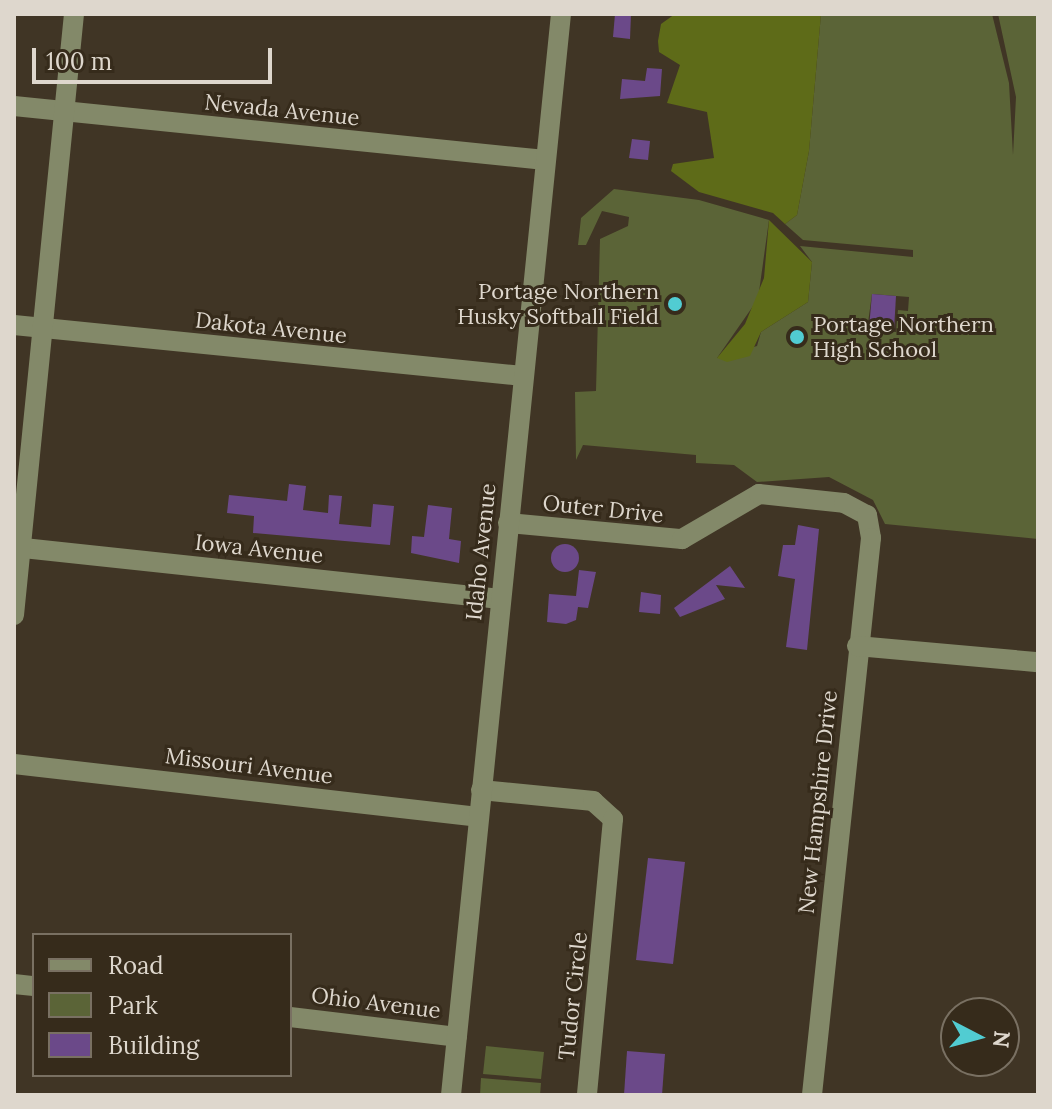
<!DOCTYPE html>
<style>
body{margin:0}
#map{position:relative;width:1052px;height:1109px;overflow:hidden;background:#403525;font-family:Lora,serif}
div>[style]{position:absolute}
.green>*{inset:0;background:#5b6437}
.forest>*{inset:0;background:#5e6b18}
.building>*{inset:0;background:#6b4989}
.round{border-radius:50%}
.minor>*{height:20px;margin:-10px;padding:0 10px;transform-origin:10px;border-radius:10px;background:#838969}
.dots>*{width:22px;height:22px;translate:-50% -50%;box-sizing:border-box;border:4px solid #362b1b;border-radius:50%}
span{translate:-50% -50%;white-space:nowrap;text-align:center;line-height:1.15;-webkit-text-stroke:6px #362b1b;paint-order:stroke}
.street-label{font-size:22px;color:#ded7cd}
.poi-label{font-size:22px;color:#ded7cd}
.right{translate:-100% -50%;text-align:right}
.left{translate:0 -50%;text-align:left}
.frame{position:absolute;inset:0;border:16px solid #ded7cd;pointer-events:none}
.legend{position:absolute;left:32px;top:933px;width:260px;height:144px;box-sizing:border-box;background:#362b1b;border:2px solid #797062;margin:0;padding:10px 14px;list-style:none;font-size:24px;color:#ded7cd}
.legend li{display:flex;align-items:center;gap:16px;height:40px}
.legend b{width:40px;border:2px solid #797062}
.north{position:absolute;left:940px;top:997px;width:80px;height:80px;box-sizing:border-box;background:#362b1b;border:2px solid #797062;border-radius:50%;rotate:96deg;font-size:22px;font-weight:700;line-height:32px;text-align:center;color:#ded7cd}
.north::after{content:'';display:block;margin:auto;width:28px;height:36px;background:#51ccd2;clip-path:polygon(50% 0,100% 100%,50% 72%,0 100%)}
.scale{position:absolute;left:32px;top:48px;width:240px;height:36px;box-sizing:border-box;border:4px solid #ded7cd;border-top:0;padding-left:10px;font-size:24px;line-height:28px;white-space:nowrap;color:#ded7cd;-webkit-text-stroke:6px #362b1b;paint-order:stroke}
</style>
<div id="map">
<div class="green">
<div style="clip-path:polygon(evenodd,821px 14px,992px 14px,1009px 83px,1013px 155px,1016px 97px,998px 14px,1038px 14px,1038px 539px,885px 524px,873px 500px,829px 477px,757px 482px,734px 465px,696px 463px,696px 455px,583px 445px,576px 460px,575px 392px,596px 391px,600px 239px,628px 226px,629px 217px,602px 211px,586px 245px,578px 245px,581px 218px,614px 189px,699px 200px,769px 220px,758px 299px,717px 358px,757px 346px,761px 332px,808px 302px,812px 262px,800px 246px,913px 257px,913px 250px,803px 240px,785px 224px,797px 215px,809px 151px,821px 14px,872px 294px,909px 297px,908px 311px,898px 310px,896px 332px,867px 330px,872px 294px)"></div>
<div style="clip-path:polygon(486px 1046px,544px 1052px,541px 1079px,483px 1074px)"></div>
<div style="clip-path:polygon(481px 1078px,541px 1083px,540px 1095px,480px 1095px)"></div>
</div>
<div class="forest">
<div style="clip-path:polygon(675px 14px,821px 14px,809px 151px,797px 215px,785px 224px,773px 213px,699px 192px,671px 171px,673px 164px,714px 158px,707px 112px,667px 103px,680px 65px,659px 52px,658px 41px,661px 24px)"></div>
<div style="clip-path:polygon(769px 220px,812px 262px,808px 302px,761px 332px,750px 356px,727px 362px,717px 358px,745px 324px,764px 278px)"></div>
</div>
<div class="building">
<div style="clip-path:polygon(615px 14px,631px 14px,630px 39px,613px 37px)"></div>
<div style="clip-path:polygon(647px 68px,662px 69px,660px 96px,620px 99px,622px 79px,645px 81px)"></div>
<div style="clip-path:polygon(632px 139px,650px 141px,648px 160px,629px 158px)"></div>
<div style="clip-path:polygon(872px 294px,896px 296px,894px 330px,869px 328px)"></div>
<div style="clip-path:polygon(289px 484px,306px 486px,303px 510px,328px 513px,329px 495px,342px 496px,339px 524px,371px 527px,373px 504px,394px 506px,390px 545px,253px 533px,254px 516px,227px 513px,229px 495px,287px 501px)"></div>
<div style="clip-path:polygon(428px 505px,452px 508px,449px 539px,461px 541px,459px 563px,411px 553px,412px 536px,424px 537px)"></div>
<div style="clip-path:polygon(798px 525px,819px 529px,807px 650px,786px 647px,795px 579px,778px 576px,783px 545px,795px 545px)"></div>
<div class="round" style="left:551px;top:544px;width:28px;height:28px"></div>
<div style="clip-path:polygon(730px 566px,745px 588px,716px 585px,725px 599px,680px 617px,674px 608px)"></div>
<div style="clip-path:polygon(579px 570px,596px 572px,588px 608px,578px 607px,576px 620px,566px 624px,547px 622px,549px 594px,576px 596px)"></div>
<div style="clip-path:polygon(641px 592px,661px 595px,660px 614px,639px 612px)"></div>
<div style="clip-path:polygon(648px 858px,685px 862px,673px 964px,636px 960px)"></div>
<div style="clip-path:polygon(627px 1051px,665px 1054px,662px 1095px,624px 1095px)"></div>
</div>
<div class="minor">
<div style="left:14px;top:106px;width:534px;rotate:5.81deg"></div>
<div style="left:14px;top:325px;width:512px;rotate:5.72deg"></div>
<div style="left:508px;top:523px;width:175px;rotate:5.3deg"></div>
<div style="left:682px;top:539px;width:89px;rotate:-30.3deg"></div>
<div style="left:759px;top:494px;width:85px;rotate:6deg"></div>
<div style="left:844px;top:503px;width:26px;rotate:28deg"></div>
<div style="left:867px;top:515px;width:23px;rotate:80deg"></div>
<div style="left:871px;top:538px;width:560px;rotate:96.05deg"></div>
<div style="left:14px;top:547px;width:489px;rotate:6.1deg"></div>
<div style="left:14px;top:615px;width:604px;rotate:-84.3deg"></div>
<div style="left:857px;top:646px;width:182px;rotate:5.1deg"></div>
<div style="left:14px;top:764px;width:467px;rotate:6.5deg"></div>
<div style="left:481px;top:790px;width:113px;rotate:5.6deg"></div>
<div style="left:593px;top:801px;width:27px;rotate:42deg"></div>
<div style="left:613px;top:819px;width:277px;rotate:95.4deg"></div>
<div style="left:14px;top:984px;width:20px;rotate:6deg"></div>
<div style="left:290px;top:1017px;width:168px;rotate:6.8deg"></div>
<div style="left:451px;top:1095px;width:1087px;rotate:-84.19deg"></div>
</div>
<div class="dots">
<div style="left:675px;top:304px;background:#51ccd2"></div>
<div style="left:797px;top:337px;background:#51ccd2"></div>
</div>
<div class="street-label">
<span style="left:282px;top:110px;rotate:6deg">Nevada Avenue</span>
<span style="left:271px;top:328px;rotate:6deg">Dakota Avenue</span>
<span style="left:603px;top:509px;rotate:6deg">Outer Drive</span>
<span style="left:259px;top:549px;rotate:6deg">Iowa Avenue</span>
<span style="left:481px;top:552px;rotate:-84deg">Idaho Avenue</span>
<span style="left:249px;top:766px;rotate:7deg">Missouri Avenue</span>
<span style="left:818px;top:802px;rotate:-84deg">New Hampshire Drive</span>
<span style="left:573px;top:996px;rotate:-84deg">Tudor Circle</span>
<span style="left:376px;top:1003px;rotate:7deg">Ohio Avenue</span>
</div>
<div class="poi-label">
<span class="right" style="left:659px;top:304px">Portage Northern<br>Husky Softball Field</span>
<span class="left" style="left:813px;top:337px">Portage Northern<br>High School</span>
</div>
<div class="frame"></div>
<ul class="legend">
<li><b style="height:10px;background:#838969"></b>Road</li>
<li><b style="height:22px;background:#5b6437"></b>Park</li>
<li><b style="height:22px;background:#6b4989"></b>Building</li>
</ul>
<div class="north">N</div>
<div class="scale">100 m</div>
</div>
